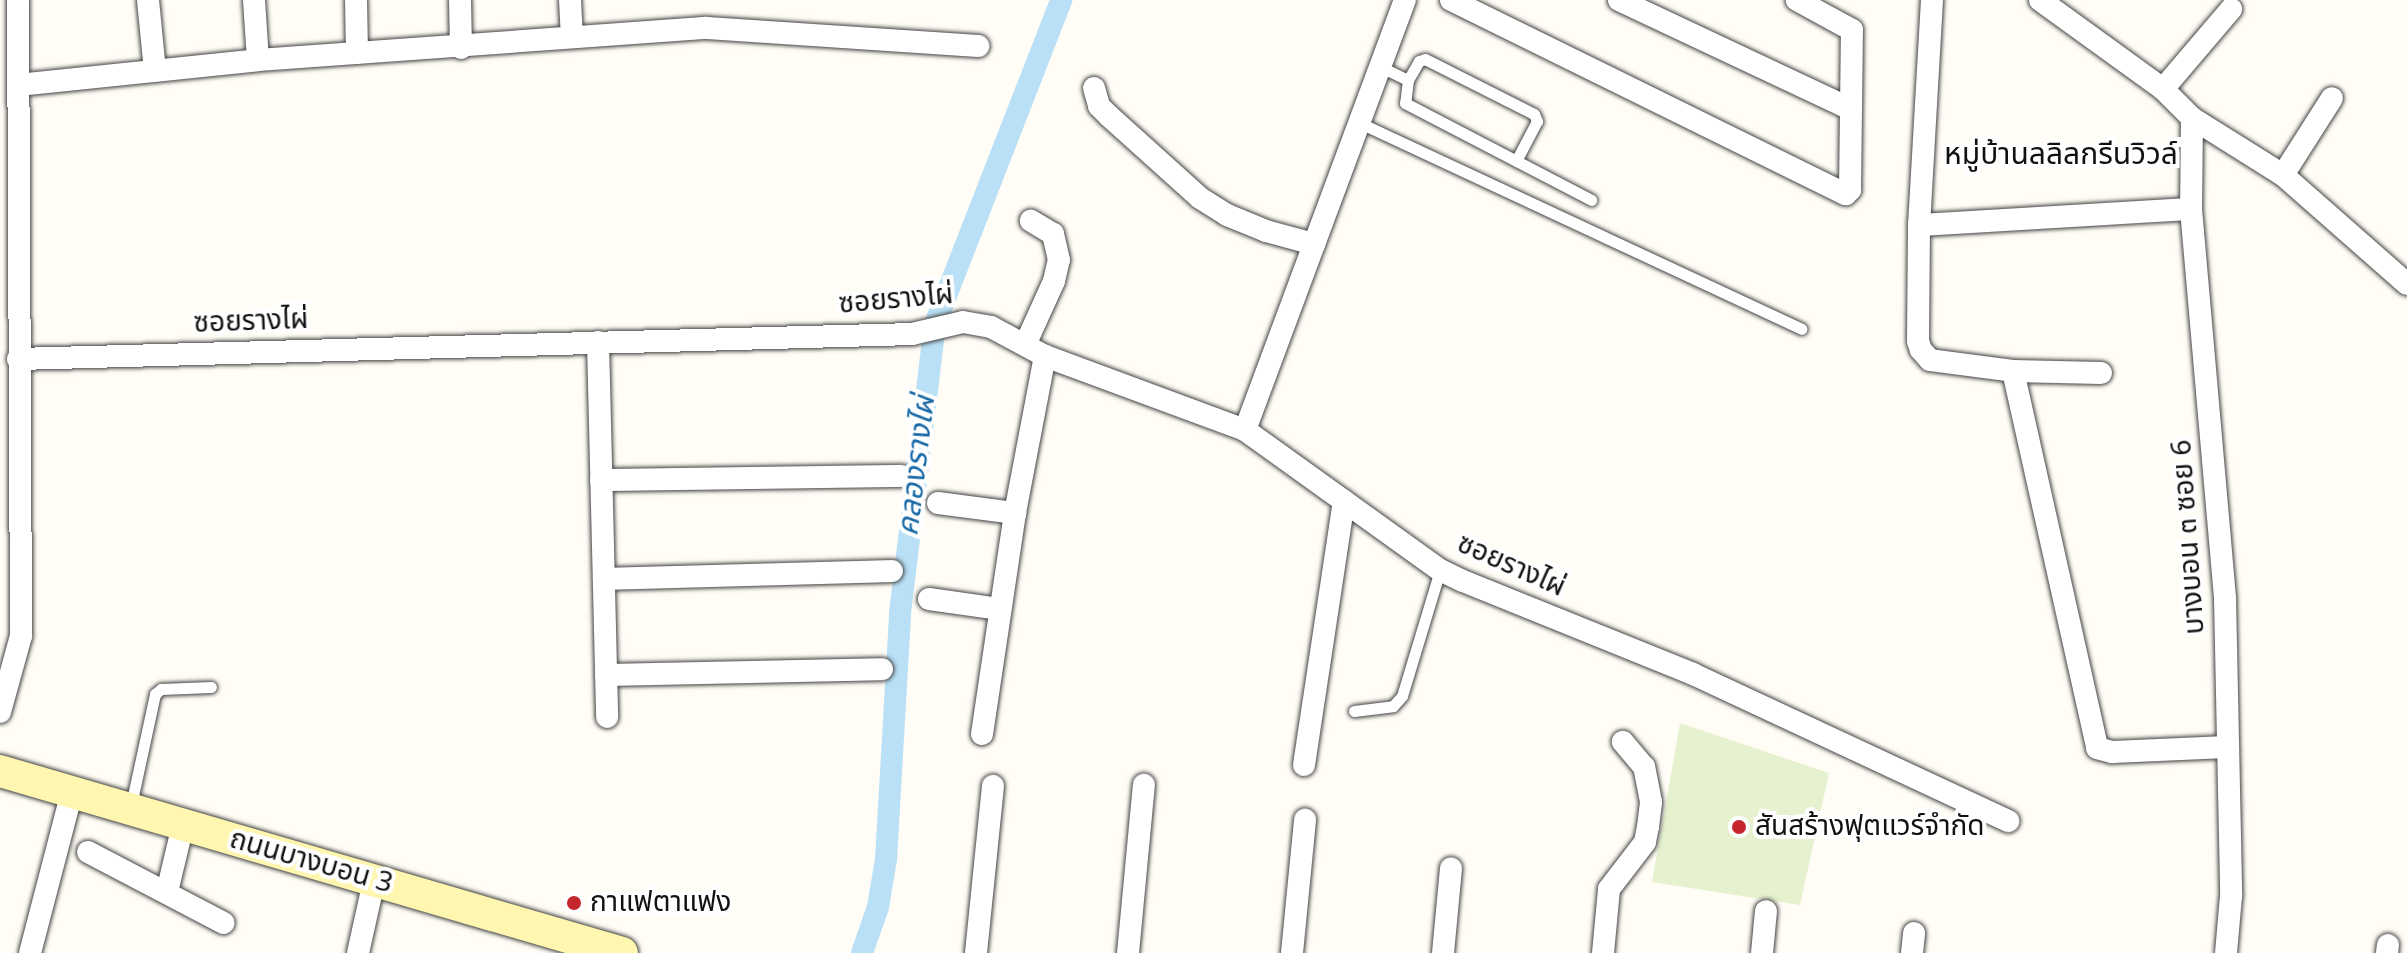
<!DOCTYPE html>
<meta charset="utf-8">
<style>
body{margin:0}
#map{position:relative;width:2407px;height:953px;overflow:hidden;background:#fffdf5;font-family:Georgia,"Noto Sans Thai",serif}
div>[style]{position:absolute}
.pitch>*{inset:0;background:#e6f2cf}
.canal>*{height:22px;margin:-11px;padding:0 11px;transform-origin:11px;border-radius:11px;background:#b9e0f7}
.roads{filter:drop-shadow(0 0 2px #444) drop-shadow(0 0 2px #444)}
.service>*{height:11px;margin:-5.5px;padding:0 5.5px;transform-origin:5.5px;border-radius:5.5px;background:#fff}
.minor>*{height:22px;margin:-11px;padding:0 11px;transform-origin:11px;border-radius:11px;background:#fff}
.secondary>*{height:32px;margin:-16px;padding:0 16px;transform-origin:16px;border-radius:16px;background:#fff6b0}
.dots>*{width:22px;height:22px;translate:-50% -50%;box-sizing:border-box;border:4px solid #fff;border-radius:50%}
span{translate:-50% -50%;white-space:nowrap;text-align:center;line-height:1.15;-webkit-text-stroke:8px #fff;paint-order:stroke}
.street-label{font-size:28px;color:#111}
.poi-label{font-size:28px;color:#111}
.left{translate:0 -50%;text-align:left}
.neighbourhood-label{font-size:30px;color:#111}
.water-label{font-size:30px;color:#1768a6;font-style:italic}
</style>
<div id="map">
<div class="pitch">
<div style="clip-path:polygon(1680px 723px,1829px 773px,1800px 905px,1652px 882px)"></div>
</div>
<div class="canal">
<div style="left:862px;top:953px;width:49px;rotate:-70.8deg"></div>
<div style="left:878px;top:907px;width:49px;rotate:-80.5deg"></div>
<div style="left:886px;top:859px;width:246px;rotate:-86.7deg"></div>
<div style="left:900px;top:613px;width:291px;rotate:-83.1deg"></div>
<div style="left:935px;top:324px;width:348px;rotate:-68.7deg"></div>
</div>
<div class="roads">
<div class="service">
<div style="left:1381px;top:67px;width:30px;rotate:26deg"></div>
<div style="left:1408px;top:80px;width:23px;rotate:97deg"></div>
<div style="left:1405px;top:103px;width:210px;rotate:27.5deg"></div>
<div style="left:1408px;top:80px;width:22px;rotate:-60deg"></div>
<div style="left:1419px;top:61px;width:6px;rotate:-18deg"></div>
<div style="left:1425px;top:59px;width:122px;rotate:26.8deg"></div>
<div style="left:1534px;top:114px;width:8px;rotate:67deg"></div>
<div style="left:1537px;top:121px;width:45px;rotate:117.7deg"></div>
<div style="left:1360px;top:123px;width:487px;rotate:25deg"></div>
<div style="left:1354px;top:711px;width:39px;rotate:-7deg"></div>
<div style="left:1393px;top:706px;width:13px;rotate:-48deg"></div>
<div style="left:1402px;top:696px;width:132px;rotate:-73.2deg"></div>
<div style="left:131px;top:805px;width:114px;rotate:-77.8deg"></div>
<div style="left:155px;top:694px;width:8px;rotate:-40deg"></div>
<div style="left:161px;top:689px;width:50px;rotate:-2.3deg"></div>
</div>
<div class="minor">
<div style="left:148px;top:0;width:71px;rotate:84.4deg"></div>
<div style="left:254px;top:0;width:60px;rotate:86.2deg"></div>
<div style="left:356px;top:0;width:53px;rotate:88.9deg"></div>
<div style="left:460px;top:0;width:48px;rotate:88.8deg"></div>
<div style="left:570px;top:0;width:37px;rotate:87deg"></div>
<div style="left:1451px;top:0;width:440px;rotate:26.2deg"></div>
<div style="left:1846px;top:194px;width:6px;rotate:-45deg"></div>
<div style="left:1850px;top:190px;width:160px;rotate:-89.3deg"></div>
<div style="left:1852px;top:30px;width:63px;rotate:-151.4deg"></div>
<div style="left:1619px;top:0;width:256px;rotate:25.2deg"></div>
<div style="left:1932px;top:0;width:225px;rotate:93.3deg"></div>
<div style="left:1919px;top:225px;width:116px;rotate:90.5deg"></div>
<div style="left:1918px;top:341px;width:9px;rotate:72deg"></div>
<div style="left:1921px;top:350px;width:13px;rotate:48deg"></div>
<div style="left:1930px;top:360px;width:84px;rotate:7.5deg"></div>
<div style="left:2013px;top:371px;width:386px;rotate:77.4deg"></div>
<div style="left:2097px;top:748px;width:16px;rotate:15deg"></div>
<div style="left:2112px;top:752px;width:115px;rotate:-2.5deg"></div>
<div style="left:2040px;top:0;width:152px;rotate:35.9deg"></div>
<div style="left:2163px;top:89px;width:41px;rotate:45deg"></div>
<div style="left:2192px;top:118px;width:107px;rotate:32.1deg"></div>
<div style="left:2283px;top:175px;width:165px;rotate:41.3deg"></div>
<div style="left:18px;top:85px;width:241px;rotate:-5.9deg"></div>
<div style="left:258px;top:60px;width:450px;rotate:-4.1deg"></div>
<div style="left:707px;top:28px;width:272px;rotate:3.8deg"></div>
<div style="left:1094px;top:88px;width:19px;rotate:74deg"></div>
<div style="left:1099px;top:106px;width:14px;rotate:45deg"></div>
<div style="left:1109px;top:116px;width:122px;rotate:42deg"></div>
<div style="left:1200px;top:198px;width:32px;rotate:32deg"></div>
<div style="left:1227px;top:215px;width:42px;rotate:22.3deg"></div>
<div style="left:1266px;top:231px;width:50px;rotate:15.2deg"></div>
<div style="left:2163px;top:89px;width:105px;rotate:-49.6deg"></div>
<div style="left:2192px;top:118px;width:91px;rotate:90.6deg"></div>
<div style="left:2191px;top:209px;width:390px;rotate:85deg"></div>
<div style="left:2225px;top:598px;width:298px;rotate:88.8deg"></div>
<div style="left:2231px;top:896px;width:57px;rotate:95deg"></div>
<div style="left:2283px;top:175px;width:91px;rotate:-57.5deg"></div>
<div style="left:1919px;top:225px;width:272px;rotate:-3.4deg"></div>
<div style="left:598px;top:342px;width:375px;rotate:88.6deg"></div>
<div style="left:1025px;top:345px;width:70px;rotate:-65.6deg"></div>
<div style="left:1054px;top:281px;width:22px;rotate:-77deg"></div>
<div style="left:1059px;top:260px;width:27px;rotate:-103deg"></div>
<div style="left:1053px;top:234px;width:26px;rotate:-149deg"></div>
<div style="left:18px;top:359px;width:894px;rotate:-1.6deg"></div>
<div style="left:912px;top:334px;width:52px;rotate:-13.2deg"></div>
<div style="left:963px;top:322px;width:28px;rotate:10deg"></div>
<div style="left:991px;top:327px;width:61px;rotate:28.2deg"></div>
<div style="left:1045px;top:356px;width:213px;rotate:20.3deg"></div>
<div style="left:1245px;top:430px;width:240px;rotate:35.7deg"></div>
<div style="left:1440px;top:570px;width:25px;rotate:26deg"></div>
<div style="left:1463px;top:581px;width:248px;rotate:22deg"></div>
<div style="left:1693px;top:674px;width:348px;rotate:25deg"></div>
<div style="left:2013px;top:371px;width:88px;rotate:1.3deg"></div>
<div style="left:1245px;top:430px;width:459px;rotate:-69.6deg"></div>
<div style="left:601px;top:480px;width:300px;rotate:-0.8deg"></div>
<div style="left:938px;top:503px;width:78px;rotate:7.4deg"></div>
<div style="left:604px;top:579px;width:288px;rotate:-1.6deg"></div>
<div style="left:929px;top:599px;width:72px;rotate:8deg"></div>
<div style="left:606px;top:675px;width:276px;rotate:-1.2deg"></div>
<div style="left:0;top:712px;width:79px;rotate:-74.6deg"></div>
<div style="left:21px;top:636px;width:636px;rotate:-90.27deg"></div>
<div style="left:982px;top:734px;width:223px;rotate:-81.5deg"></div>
<div style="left:1015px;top:513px;width:160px;rotate:-79.2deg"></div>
<div style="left:1304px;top:765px;width:267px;rotate:-81.4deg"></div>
<div style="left:88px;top:852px;width:153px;rotate:27.6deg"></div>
<div style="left:167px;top:892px;width:69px;rotate:-76.6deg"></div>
<div style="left:30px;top:953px;width:166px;rotate:-75.4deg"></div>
<div style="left:358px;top:953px;width:74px;rotate:-77.5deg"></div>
<div style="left:976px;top:953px;width:168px;rotate:-84.2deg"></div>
<div style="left:1128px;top:953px;width:169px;rotate:-84.6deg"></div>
<div style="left:1292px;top:953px;width:134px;rotate:-84.4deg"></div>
<div style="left:1443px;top:953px;width:85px;rotate:-84.6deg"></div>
<div style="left:1603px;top:953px;width:64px;rotate:-84.6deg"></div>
<div style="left:1609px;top:889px;width:59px;rotate:-52.5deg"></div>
<div style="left:1645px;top:842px;width:15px;rotate:-79deg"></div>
<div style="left:1648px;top:827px;width:25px;rotate:-83deg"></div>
<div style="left:1651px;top:802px;width:36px;rotate:-101deg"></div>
<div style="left:1644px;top:767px;width:33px;rotate:-130deg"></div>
<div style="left:1762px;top:953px;width:42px;rotate:-84.6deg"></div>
<div style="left:1912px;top:953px;width:20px;rotate:-84deg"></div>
<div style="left:2387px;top:953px;width:8px;rotate:-83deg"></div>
</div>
<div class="secondary">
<div style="left:0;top:771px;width:648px;rotate:16.31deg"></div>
</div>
</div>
<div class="dots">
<div style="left:1739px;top:827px;background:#c4262e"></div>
<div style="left:574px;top:903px;background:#c4262e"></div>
</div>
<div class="street-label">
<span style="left:896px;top:300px;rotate:-5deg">ซอยรางไผ่</span>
<span style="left:251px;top:322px;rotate:-2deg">ซอยรางไผ่</span>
<span style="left:2189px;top:537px;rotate:-94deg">บางบอน ๓ ซอย 6</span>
<span style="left:1511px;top:566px;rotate:24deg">ซอยรางไผ่</span>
<span style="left:311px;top:862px;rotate:16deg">ถนนบางบอน 3</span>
</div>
<div class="poi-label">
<span class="left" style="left:1755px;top:827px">สันสร้างฟุตแวร์จำกัด</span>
<span class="left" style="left:590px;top:903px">กาแฟตาแฟง</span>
</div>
<div class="neighbourhood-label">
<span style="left:2061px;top:155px">หมู่บ้านลลิลกรีนวิวล์</span>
</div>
<div class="water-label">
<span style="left:917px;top:466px;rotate:-83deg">คลองรางไผ่</span>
</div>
</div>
